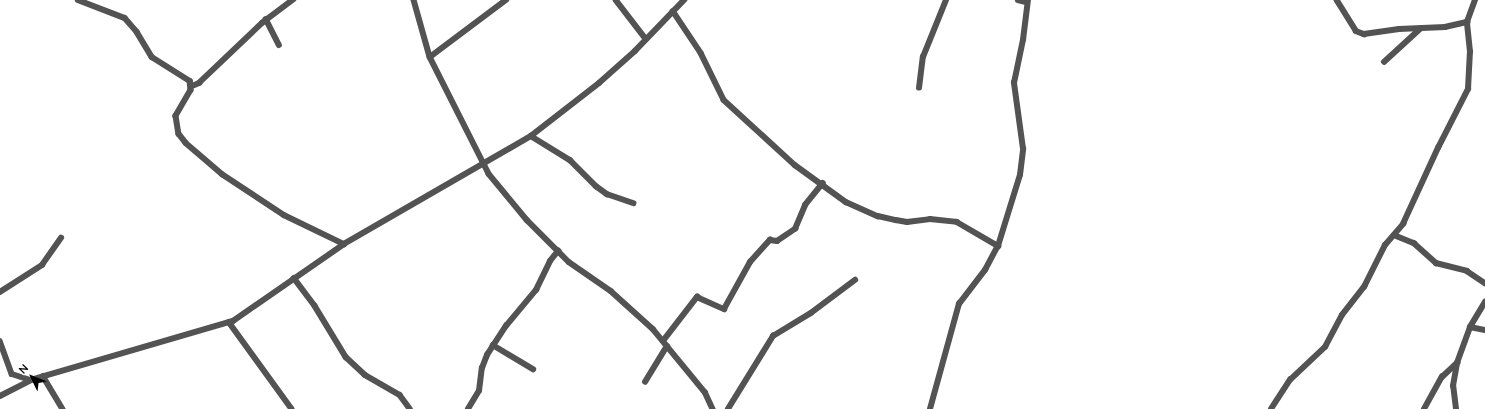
<!DOCTYPE html>
<style>
body{margin:0}
#map{position:relative;width:1485px;height:409px;overflow:hidden;background:#fff;font-family:Quicksand,sans-serif}
div>[style]{position:absolute}
.minor>*{height:5.5px;margin:-2.75px;padding:0 2.75px;transform-origin:2.75px;border-radius:2.75px;background:#535353}
span{translate:-50% -50%;white-space:nowrap;text-align:center;line-height:1.15;-webkit-text-stroke:4px #fff;paint-order:stroke}
.north{position:absolute;left:12px;top:357px;width:40px;height:40px;-webkit-text-stroke:3px #fff;paint-order:stroke;rotate:313deg;font-size:11px;font-weight:700;line-height:16px;text-align:center;color:#000}
.north::after{content:'';display:block;margin:auto;width:14px;height:18px;background:#000;clip-path:polygon(50% 0,100% 100%,50% 72%,0 100%)}
</style>
<div id="map">
<div class="minor">
<div style="left:78px;top:0;width:50px;rotate:21deg"></div>
<div style="left:125px;top:18px;width:18px;rotate:49deg"></div>
<div style="left:137px;top:32px;width:29px;rotate:59deg"></div>
<div style="left:152px;top:57px;width:45px;rotate:32.3deg"></div>
<div style="left:190px;top:81px;width:9px;rotate:84deg"></div>
<div style="left:191px;top:90px;width:30px;rotate:120deg"></div>
<div style="left:176px;top:116px;width:18px;rotate:81deg"></div>
<div style="left:179px;top:134px;width:11px;rotate:52deg"></div>
<div style="left:186px;top:143px;width:48px;rotate:40.7deg"></div>
<div style="left:222px;top:174px;width:74px;rotate:33.5deg"></div>
<div style="left:284px;top:215px;width:67px;rotate:25.8deg"></div>
<div style="left:414px;top:0;width:59px;rotate:74.3deg"></div>
<div style="left:430px;top:57px;width:131px;rotate:63.2deg"></div>
<div style="left:489px;top:174px;width:60px;rotate:50.4deg"></div>
<div style="left:527px;top:220px;width:59px;rotate:45deg"></div>
<div style="left:569px;top:262px;width:51px;rotate:34.6deg"></div>
<div style="left:611px;top:291px;width:57px;rotate:42.1deg"></div>
<div style="left:653px;top:329px;width:82px;rotate:50.5deg"></div>
<div style="left:705px;top:392px;width:19px;rotate:65deg"></div>
<div style="left:616px;top:0;width:49px;rotate:52.4deg"></div>
<div style="left:1018px;top:0;width:8px;rotate:14deg"></div>
<div style="left:1337px;top:0;width:36px;rotate:58deg"></div>
<div style="left:1356px;top:31px;width:9px;rotate:21deg"></div>
<div style="left:1364px;top:34px;width:35px;rotate:-8deg"></div>
<div style="left:1399px;top:29px;width:46px;rotate:-2.5deg"></div>
<div style="left:1445px;top:27px;width:23px;rotate:-13deg"></div>
<div style="left:673px;top:11px;width:50px;rotate:56.3deg"></div>
<div style="left:701px;top:53px;width:52px;rotate:63.9deg"></div>
<div style="left:724px;top:100px;width:96px;rotate:42.5deg"></div>
<div style="left:795px;top:165px;width:63px;rotate:36deg"></div>
<div style="left:846px;top:202px;width:35px;rotate:24deg"></div>
<div style="left:878px;top:216px;width:18px;rotate:13deg"></div>
<div style="left:896px;top:220px;width:11px;rotate:10deg"></div>
<div style="left:907px;top:222px;width:23px;rotate:-7deg"></div>
<div style="left:930px;top:219px;width:27px;rotate:6deg"></div>
<div style="left:957px;top:222px;width:48px;rotate:30.3deg"></div>
<div style="left:266px;top:19px;width:29px;rotate:63deg"></div>
<div style="left:430px;top:57px;width:95px;rotate:-36.9deg"></div>
<div style="left:1384px;top:62px;width:49px;rotate:-42.5deg"></div>
<div style="left:192px;top:86px;width:8px;rotate:-23deg"></div>
<div style="left:199px;top:83px;width:87px;rotate:-43.6deg"></div>
<div style="left:262px;top:23px;width:39px;rotate:-37deg"></div>
<div style="left:919px;top:88px;width:31px;rotate:-83deg"></div>
<div style="left:923px;top:57px;width:61px;rotate:-68deg"></div>
<div style="left:531px;top:136px;width:46px;rotate:31.6deg"></div>
<div style="left:570px;top:160px;width:37px;rotate:45deg"></div>
<div style="left:596px;top:186px;width:14px;rotate:36deg"></div>
<div style="left:607px;top:194px;width:28px;rotate:19deg"></div>
<div style="left:1394px;top:235px;width:22px;rotate:22deg"></div>
<div style="left:1414px;top:243px;width:30px;rotate:42deg"></div>
<div style="left:1436px;top:263px;width:32px;rotate:14deg"></div>
<div style="left:1467px;top:271px;width:22px;rotate:34deg"></div>
<div style="left:294px;top:278px;width:35px;rotate:53deg"></div>
<div style="left:315px;top:306px;width:60px;rotate:58.7deg"></div>
<div style="left:346px;top:357px;width:26px;rotate:43deg"></div>
<div style="left:365px;top:375px;width:40px;rotate:29.7deg"></div>
<div style="left:400px;top:395px;width:17px;rotate:54deg"></div>
<div style="left:0;top:292px;width:50px;rotate:-32.7deg"></div>
<div style="left:42px;top:265px;width:33px;rotate:-55deg"></div>
<div style="left:229px;top:322px;width:107px;rotate:54.1deg"></div>
<div style="left:1470px;top:327px;width:15px;rotate:11deg"></div>
<div style="left:0;top:341px;width:35px;rotate:70deg"></div>
<div style="left:12px;top:374px;width:19px;rotate:18deg"></div>
<div style="left:663px;top:341px;width:56px;rotate:-52.3deg"></div>
<div style="left:697px;top:297px;width:30px;rotate:24deg"></div>
<div style="left:724px;top:309px;width:54px;rotate:-61deg"></div>
<div style="left:750px;top:262px;width:30px;rotate:-48deg"></div>
<div style="left:770px;top:240px;width:7px;rotate:8deg"></div>
<div style="left:777px;top:241px;width:22px;rotate:-34deg"></div>
<div style="left:795px;top:229px;width:26px;rotate:-67deg"></div>
<div style="left:805px;top:205px;width:28px;rotate:-51deg"></div>
<div style="left:493px;top:345px;width:47px;rotate:31deg"></div>
<div style="left:43px;top:376px;width:39px;rotate:59deg"></div>
<div style="left:645px;top:382px;width:42px;rotate:-58.6deg"></div>
<div style="left:0;top:396px;width:35px;rotate:-27deg"></div>
<div style="left:31px;top:380px;width:210px;rotate:-16.3deg"></div>
<div style="left:233px;top:321px;width:135px;rotate:-34.7deg"></div>
<div style="left:344px;top:244px;width:216px;rotate:-30deg"></div>
<div style="left:531px;top:136px;width:86px;rotate:-37.9deg"></div>
<div style="left:599px;top:83px;width:48px;rotate:-41.6deg"></div>
<div style="left:635px;top:51px;width:71px;rotate:-46.1deg"></div>
<div style="left:468px;top:409px;width:21px;rotate:-59deg"></div>
<div style="left:479px;top:391px;width:23px;rotate:-83deg"></div>
<div style="left:482px;top:368px;width:14px;rotate:-69deg"></div>
<div style="left:487px;top:355px;width:35px;rotate:-57deg"></div>
<div style="left:506px;top:326px;width:47px;rotate:-50.2deg"></div>
<div style="left:536px;top:290px;width:32px;rotate:-64deg"></div>
<div style="left:550px;top:261px;width:13px;rotate:-51deg"></div>
<div style="left:728px;top:409px;width:86px;rotate:-58.3deg"></div>
<div style="left:773px;top:336px;width:44px;rotate:-31.2deg"></div>
<div style="left:811px;top:313px;width:55px;rotate:-36.9deg"></div>
<div style="left:930px;top:409px;width:109px;rotate:-74.6deg"></div>
<div style="left:959px;top:304px;width:43px;rotate:-52.6deg"></div>
<div style="left:985px;top:270px;width:27px;rotate:-62deg"></div>
<div style="left:998px;top:246px;width:74px;rotate:-72.8deg"></div>
<div style="left:1020px;top:175px;width:26px;rotate:-83deg"></div>
<div style="left:1023px;top:149px;width:67px;rotate:-97.8deg"></div>
<div style="left:1014px;top:83px;width:44px;rotate:-78.2deg"></div>
<div style="left:1023px;top:40px;width:40px;rotate:-82.9deg"></div>
<div style="left:1271px;top:409px;width:35px;rotate:-57deg"></div>
<div style="left:1290px;top:380px;width:48px;rotate:-43.3deg"></div>
<div style="left:1325px;top:347px;width:36px;rotate:-62deg"></div>
<div style="left:1342px;top:315px;width:36px;rotate:-52deg"></div>
<div style="left:1364px;top:287px;width:47px;rotate:-63.4deg"></div>
<div style="left:1385px;top:245px;width:28px;rotate:-49deg"></div>
<div style="left:1403px;top:224px;width:84px;rotate:-65.3deg"></div>
<div style="left:1438px;top:148px;width:66px;rotate:-63deg"></div>
<div style="left:1468px;top:89px;width:37px;rotate:-87deg"></div>
<div style="left:1470px;top:52px;width:30px;rotate:-96deg"></div>
<div style="left:1467px;top:22px;width:23px;rotate:-70deg"></div>
<div style="left:1424px;top:409px;width:37px;rotate:-61deg"></div>
<div style="left:1442px;top:377px;width:21px;rotate:-43deg"></div>
<div style="left:1456px;top:409px;width:23px;rotate:-97deg"></div>
<div style="left:1453px;top:386px;width:23px;rotate:-80deg"></div>
<div style="left:1457px;top:363px;width:38px;rotate:-70deg"></div>
<div style="left:1470px;top:327px;width:29px;rotate:-59deg"></div>
</div>
<div class="north">N</div>
</div>
